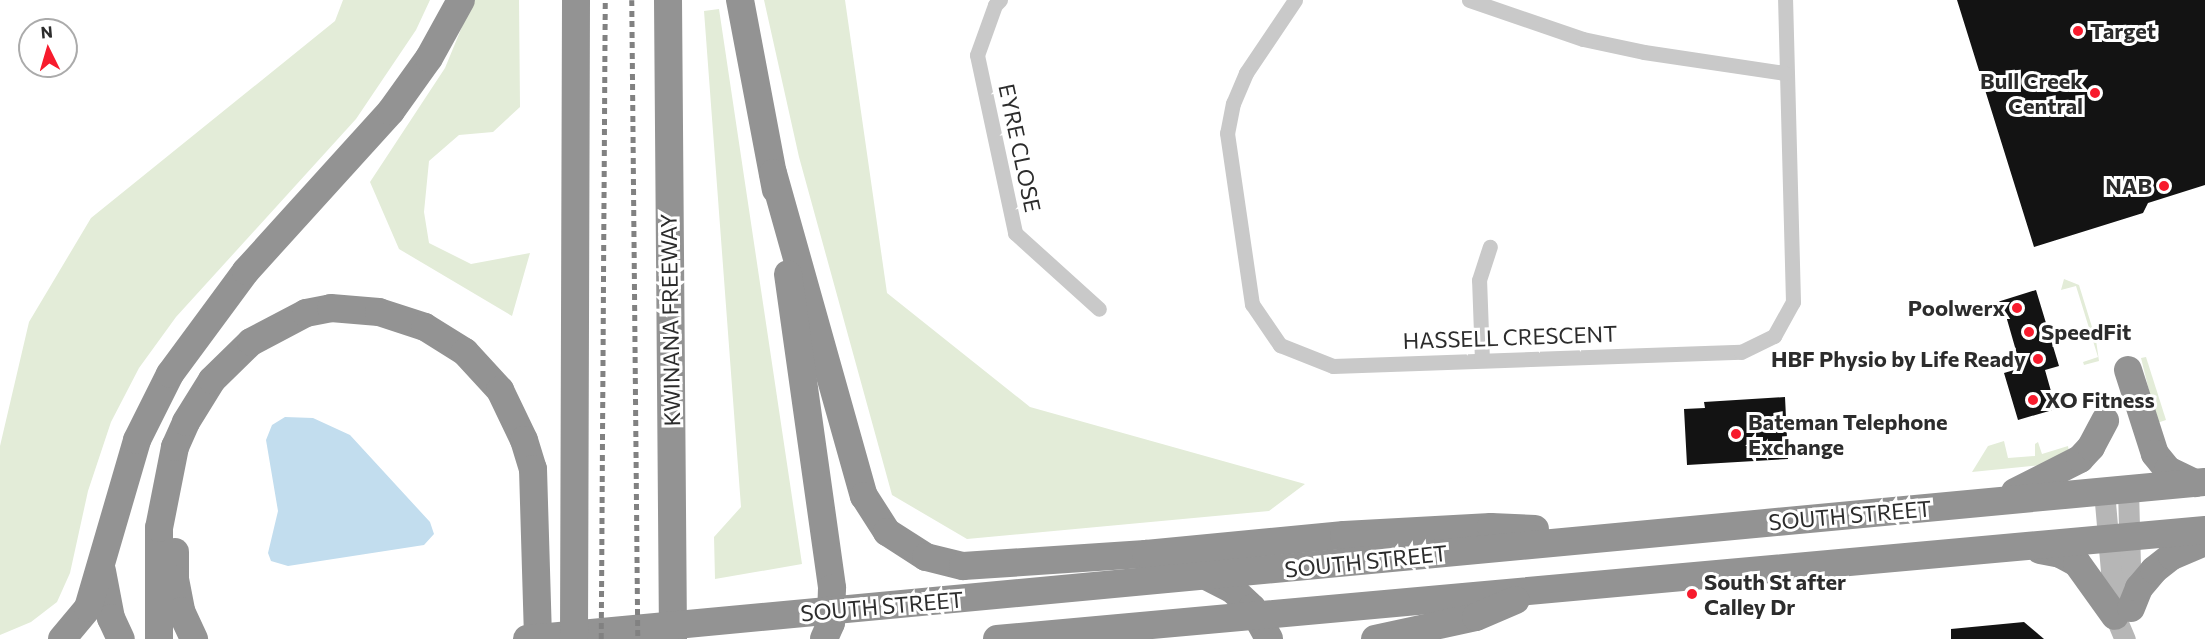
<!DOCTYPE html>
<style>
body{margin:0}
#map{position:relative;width:2205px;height:639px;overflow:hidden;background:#fff;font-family:Commissioner,sans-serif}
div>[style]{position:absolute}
.green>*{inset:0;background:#e3ecd8}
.water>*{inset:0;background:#c2ddee}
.building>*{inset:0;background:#131313}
.street>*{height:15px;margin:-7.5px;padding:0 7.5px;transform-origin:7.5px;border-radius:7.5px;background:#c9c9c9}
.secondary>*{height:21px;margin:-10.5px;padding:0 10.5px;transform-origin:10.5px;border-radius:10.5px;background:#b6b6b6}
.highway>*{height:28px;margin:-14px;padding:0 14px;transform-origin:14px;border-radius:14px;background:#939393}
.rail>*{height:4.5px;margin-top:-2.25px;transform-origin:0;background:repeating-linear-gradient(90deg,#818181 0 6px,transparent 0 10.5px)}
.dots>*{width:16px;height:16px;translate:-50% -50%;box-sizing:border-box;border:3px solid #fff;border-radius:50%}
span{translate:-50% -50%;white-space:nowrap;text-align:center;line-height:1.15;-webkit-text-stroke:6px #fff;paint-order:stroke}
.poi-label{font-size:22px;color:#2c2c2c;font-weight:700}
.left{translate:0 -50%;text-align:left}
.right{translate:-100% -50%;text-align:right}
.street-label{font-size:22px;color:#2c2c2c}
.north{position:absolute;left:18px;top:18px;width:60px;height:60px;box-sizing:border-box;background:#fff;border:2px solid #ababab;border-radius:50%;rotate:355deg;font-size:16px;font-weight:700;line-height:24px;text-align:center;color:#2c2c2c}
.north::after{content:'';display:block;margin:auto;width:21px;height:27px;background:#f71b2d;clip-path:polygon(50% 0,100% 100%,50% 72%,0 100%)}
</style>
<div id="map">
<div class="green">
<div style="clip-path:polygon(343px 0,430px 0,416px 30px,356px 119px,176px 317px,139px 368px,111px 422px,88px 491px,70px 573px,57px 602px,31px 622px,0 635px,0 446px,29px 322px,91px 218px,335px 21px)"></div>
<div style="clip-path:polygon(473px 0,519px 0,520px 107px,493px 132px,459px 135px,429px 161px,424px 212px,429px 243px,471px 264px,530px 253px,512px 316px,399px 249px,370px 182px,445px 68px)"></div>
<div style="clip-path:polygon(764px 0,845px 0,887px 293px,1030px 407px,1305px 484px,1269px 511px,967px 539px,892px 495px,799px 157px)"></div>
<div style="clip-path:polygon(719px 9px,802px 564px,715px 579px,714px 537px,741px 507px,704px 11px)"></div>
<div style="clip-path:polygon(2064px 279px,2079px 285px,2096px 340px,2099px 361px,2084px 365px,2083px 362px,2098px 357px,2076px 286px,2061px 290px)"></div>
<div style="clip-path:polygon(2146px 357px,2166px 420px,2157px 423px,2141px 358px)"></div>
<div style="clip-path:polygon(2004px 441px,2008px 458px,2035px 456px,2035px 444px,2038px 442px,2042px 454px,2068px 446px,2069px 451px,2042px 465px,1972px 472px,1988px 446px)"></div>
</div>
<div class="water">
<div style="clip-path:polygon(285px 417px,313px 418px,350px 435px,430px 522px,434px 534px,424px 545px,288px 566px,271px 561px,268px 553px,278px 511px,266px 440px,272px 425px)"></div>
</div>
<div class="building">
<div style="clip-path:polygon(1957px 0,2205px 0,2205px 185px,2148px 203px,2143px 213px,2034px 247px)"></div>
<div style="clip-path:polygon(2036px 290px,2059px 366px,2045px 370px,2056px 409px,2018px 420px,2004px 373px,2021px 368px,2006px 316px,1996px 319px,1991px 304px)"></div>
<div style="clip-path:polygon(1785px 397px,1788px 459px,1687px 465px,1684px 409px,1705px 408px,1704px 402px)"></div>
<div style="clip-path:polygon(2024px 622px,2044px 639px,1951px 639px,1951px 629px)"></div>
</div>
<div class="street">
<div style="left:1000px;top:0;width:7px;rotate:135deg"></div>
<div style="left:995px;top:5px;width:53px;rotate:109.8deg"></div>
<div style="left:977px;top:55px;width:182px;rotate:77.9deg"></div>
<div style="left:1015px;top:233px;width:113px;rotate:42.1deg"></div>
<div style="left:1295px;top:0;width:88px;rotate:123.9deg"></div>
<div style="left:1246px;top:73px;width:33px;rotate:113deg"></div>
<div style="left:1233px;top:103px;width:31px;rotate:101deg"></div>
<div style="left:1227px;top:133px;width:173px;rotate:81.7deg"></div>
<div style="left:1252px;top:304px;width:50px;rotate:55.7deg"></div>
<div style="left:1280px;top:345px;width:57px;rotate:21.6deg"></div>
<div style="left:1333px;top:366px;width:408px;rotate:-2deg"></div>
<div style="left:1741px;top:352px;width:37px;rotate:-26deg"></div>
<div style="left:1774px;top:336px;width:39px;rotate:-61deg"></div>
<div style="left:1793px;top:302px;width:302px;rotate:-91.5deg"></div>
<div style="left:1469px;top:0;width:120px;rotate:18.9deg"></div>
<div style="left:1583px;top:39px;width:62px;rotate:12deg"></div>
<div style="left:1644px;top:52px;width:142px;rotate:8.5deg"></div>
<div style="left:1482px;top:360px;width:80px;rotate:-92.1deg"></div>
<div style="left:1479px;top:280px;width:35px;rotate:-72deg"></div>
</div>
<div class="secondary">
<div style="left:2128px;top:489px;width:117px;rotate:88.5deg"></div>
<div style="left:2104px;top:491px;width:125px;rotate:85deg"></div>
<div style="left:2115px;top:616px;width:25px;rotate:67deg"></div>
</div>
<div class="highway">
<div style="left:668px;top:0;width:639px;rotate:89.55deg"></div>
<div style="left:740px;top:0;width:193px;rotate:79.3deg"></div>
<div style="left:773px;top:173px;width:336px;rotate:74.3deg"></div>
<div style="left:864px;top:496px;width:43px;rotate:57.4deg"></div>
<div style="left:887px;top:532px;width:46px;rotate:32.7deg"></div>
<div style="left:926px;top:557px;width:38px;rotate:14deg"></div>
<div style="left:963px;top:566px;width:183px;rotate:-3.8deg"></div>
<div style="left:1146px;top:554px;width:199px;rotate:-5.5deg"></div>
<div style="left:1344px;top:535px;width:147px;rotate:-3.1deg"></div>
<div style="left:1491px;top:527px;width:44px;rotate:2.6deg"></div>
<div style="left:788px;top:274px;width:317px;rotate:82deg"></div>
<div style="left:832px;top:588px;width:35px;rotate:92deg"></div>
<div style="left:831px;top:623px;width:17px;rotate:114deg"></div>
<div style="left:2128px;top:370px;width:88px;rotate:72.2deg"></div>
<div style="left:2155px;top:454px;width:21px;rotate:51deg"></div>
<div style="left:2168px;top:470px;width:30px;rotate:26deg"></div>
<div style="left:2015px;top:492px;width:73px;rotate:-26.9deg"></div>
<div style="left:2080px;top:459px;width:16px;rotate:-47deg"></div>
<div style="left:2091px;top:447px;width:30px;rotate:-62deg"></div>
<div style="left:2040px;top:550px;width:20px;rotate:11deg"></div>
<div style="left:2060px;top:554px;width:19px;rotate:28deg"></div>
<div style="left:2077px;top:563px;width:65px;rotate:54.4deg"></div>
<div style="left:175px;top:552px;width:27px;rotate:90deg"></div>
<div style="left:175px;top:579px;width:33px;rotate:79deg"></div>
<div style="left:181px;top:611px;width:31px;rotate:65deg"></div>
<div style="left:102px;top:571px;width:48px;rotate:79.2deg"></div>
<div style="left:111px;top:618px;width:23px;rotate:65deg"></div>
<div style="left:1208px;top:577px;width:28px;rotate:27deg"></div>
<div style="left:1233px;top:590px;width:26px;rotate:43deg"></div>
<div style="left:1252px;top:608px;width:35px;rotate:61deg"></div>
<div style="left:2131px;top:608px;width:22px;rotate:-68deg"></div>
<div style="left:2139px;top:588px;width:23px;rotate:-50deg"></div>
<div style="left:2154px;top:570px;width:23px;rotate:-38deg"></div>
<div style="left:2172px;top:556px;width:36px;rotate:-23deg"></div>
<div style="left:62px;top:639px;width:40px;rotate:-50deg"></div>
<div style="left:88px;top:608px;width:175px;rotate:-73.7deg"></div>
<div style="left:137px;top:440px;width:74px;rotate:-63.4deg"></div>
<div style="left:170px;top:374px;width:128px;rotate:-53.6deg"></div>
<div style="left:246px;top:271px;width:216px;rotate:-47.8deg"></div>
<div style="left:391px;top:111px;width:65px;rotate:-54.4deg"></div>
<div style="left:429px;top:58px;width:66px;rotate:-61.1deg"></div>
<div style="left:159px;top:639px;width:111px;rotate:-90deg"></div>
<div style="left:159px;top:528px;width:83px;rotate:-78.8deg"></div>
<div style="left:175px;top:447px;width:27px;rotate:-66deg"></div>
<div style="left:186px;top:422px;width:49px;rotate:-58.2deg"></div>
<div style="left:212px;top:380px;width:54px;rotate:-44.3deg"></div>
<div style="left:251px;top:342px;width:62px;rotate:-27.8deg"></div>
<div style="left:306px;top:313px;width:25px;rotate:-11deg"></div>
<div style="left:331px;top:308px;width:48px;rotate:4.8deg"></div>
<div style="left:379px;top:312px;width:48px;rotate:18.1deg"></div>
<div style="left:425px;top:327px;width:47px;rotate:32deg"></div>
<div style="left:465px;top:352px;width:52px;rotate:47.4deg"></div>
<div style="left:500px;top:390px;width:55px;rotate:64.4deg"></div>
<div style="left:524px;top:440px;width:30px;rotate:73deg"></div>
<div style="left:533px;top:469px;width:170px;rotate:88.3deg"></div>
<div style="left:527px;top:639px;width:1685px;rotate:-5.35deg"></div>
<div style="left:574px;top:639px;width:639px;rotate:-89.82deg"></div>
<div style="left:997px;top:639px;width:1213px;rotate:-5.16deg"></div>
<div style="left:1375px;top:639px;width:103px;rotate:-12.3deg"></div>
<div style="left:1476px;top:617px;width:43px;rotate:-23deg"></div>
</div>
<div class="rail">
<div style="left:632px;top:0;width:639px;rotate:89.46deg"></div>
<div style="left:601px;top:639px;width:639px;rotate:-89.64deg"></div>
</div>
<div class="dots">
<div style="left:2078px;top:31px;background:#f71b2d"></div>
<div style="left:2095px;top:93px;background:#f71b2d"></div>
<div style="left:2164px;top:186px;background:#f71b2d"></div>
<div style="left:2017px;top:308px;background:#f71b2d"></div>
<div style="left:2029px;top:332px;background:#f71b2d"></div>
<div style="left:2038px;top:359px;background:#f71b2d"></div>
<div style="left:2033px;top:400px;background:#f71b2d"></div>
<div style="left:1736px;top:434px;background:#f71b2d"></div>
<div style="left:1692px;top:594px;background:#f71b2d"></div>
</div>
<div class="poi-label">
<span class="left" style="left:2090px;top:31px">Target</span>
<span class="right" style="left:2083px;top:93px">Bull Creek<br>Central</span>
<span class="right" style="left:2152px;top:186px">NAB</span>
<span class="right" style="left:2005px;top:308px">Poolwerx</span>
<span class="left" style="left:2041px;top:332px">SpeedFit</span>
<span class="right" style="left:2026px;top:359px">HBF Physio by Life Ready</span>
<span class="left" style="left:2045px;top:400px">XO Fitness</span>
<span class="left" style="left:1748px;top:434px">Bateman Telephone<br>Exchange</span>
<span class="left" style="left:1704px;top:594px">South St after<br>Calley Dr</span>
</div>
<div class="street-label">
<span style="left:1020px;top:148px;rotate:78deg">EYRE CLOSE</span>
<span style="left:670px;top:320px;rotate:-91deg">KWINANA FREEWAY</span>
<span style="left:1510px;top:337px;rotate:-2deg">HASSELL CRESCENT</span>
<span style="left:1850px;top:515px;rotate:-5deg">SOUTH STREET</span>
<span style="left:1366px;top:561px;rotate:-6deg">SOUTH STREET</span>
<span style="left:882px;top:606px;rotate:-5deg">SOUTH STREET</span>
</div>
<div class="north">N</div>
</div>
